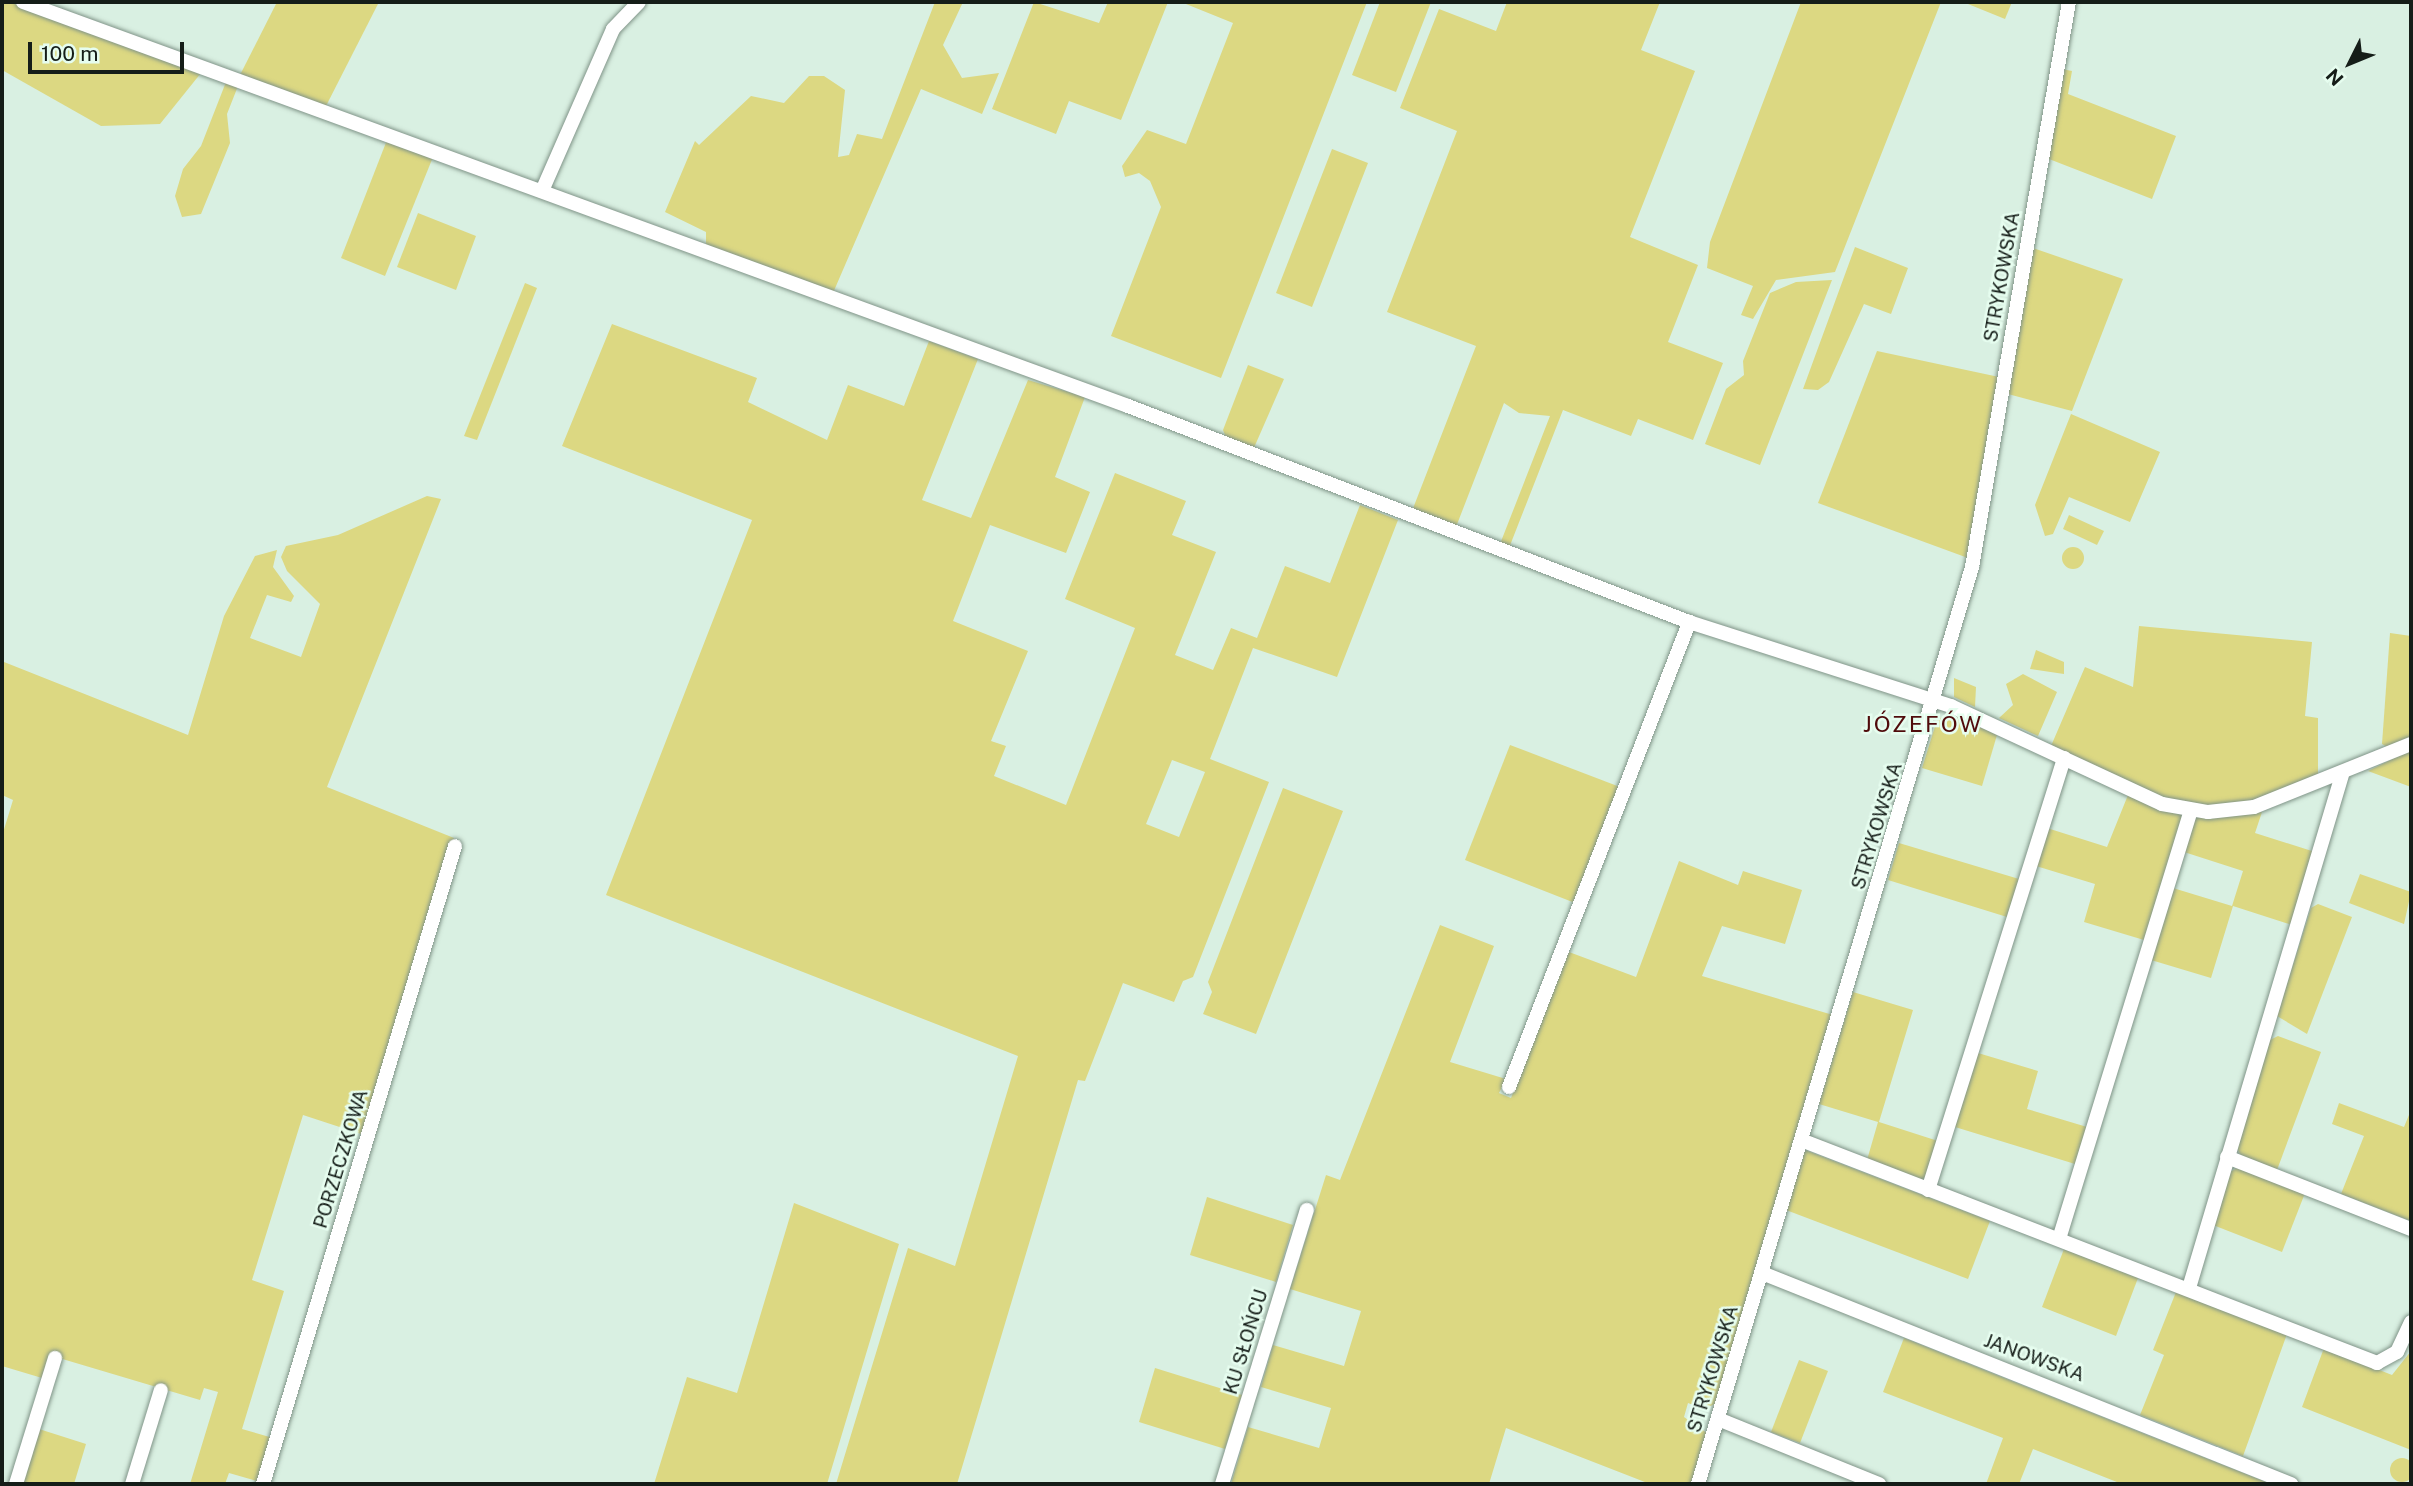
<!DOCTYPE html>
<meta charset="utf-8">
<style>
body{margin:0}
#map{position:relative;width:2413px;height:1486px;overflow:hidden;background:#d9f0e2;font-family:"Public Sans",sans-serif}
div>[style]{position:absolute}
.green>*{inset:0;background:#dcd882}
.round{border-radius:50%}
.roads{filter:drop-shadow(0 0 2px #809488) drop-shadow(0 0 2px #809488)}
.minor>*{height:14px;margin:-7px;padding:0 7px;transform-origin:7px;border-radius:7px;background:#fff}
span{translate:-50% -50%;white-space:nowrap;text-align:center;line-height:1.15;-webkit-text-stroke:5px #e6fdef;paint-order:stroke}
.street-label{font-size:19px;color:#151d18}
.quarter-label{font-size:23px;color:#500b0c;letter-spacing:2px}
.frame{position:absolute;inset:0;border:4px solid #151d18;pointer-events:none}
.north{position:absolute;left:2315px;top:28px;width:70px;height:70px;-webkit-text-stroke:5px #e6fdef;paint-order:stroke;rotate:227deg;font-size:19px;font-weight:700;line-height:28px;text-align:center;color:#151d18}
.north::after{content:'';display:block;margin:auto;width:24px;height:32px;background:#151d18;clip-path:polygon(50% 0,100% 100%,50% 72%,0 100%)}
.scale{position:absolute;left:28px;top:42px;width:156px;height:32px;box-sizing:border-box;border:4px solid #151d18;border-top:0;padding-left:9px;font-size:21px;line-height:24px;white-space:nowrap;color:#151d18;-webkit-text-stroke:5px #e6fdef;paint-order:stroke}
</style>
<div id="map">
<div class="green">
<div style="clip-path:polygon(2px 2px,9px 2px,201px 73px,160px 124px,101px 126px,2px 70px)"></div>
<div style="clip-path:polygon(277px 2px,379px 2px,325px 108px,240px 75px)"></div>
<div style="clip-path:polygon(935px 2px,963px 2px,943px 45px,962px 78px,999px 73px,982px 114px,921px 89px,833px 293px,706px 247px,706px 232px,665px 212px,695px 141px,699px 145px,751px 96px,784px 103px,809px 76px,824px 76px,845px 90px,838px 157px,849px 155px,857px 134px,882px 139px)"></div>
<div style="clip-path:polygon(1034px 2px,1099px 23px,1108px 2px,1168px 2px,1121px 120px,1069px 101px,1056px 134px,992px 109px)"></div>
<div style="clip-path:polygon(1181px 2px,1367px 2px,1221px 378px,1111px 336px,1161px 207px,1150px 181px,1139px 173px,1125px 177px,1122px 166px,1147px 130px,1186px 144px,1233px 23px)"></div>
<div style="clip-path:polygon(1380px 2px,1431px 2px,1396px 92px,1352px 75px)"></div>
<div style="clip-path:polygon(1507px 2px,1660px 2px,1641px 50px,1695px 71px,1630px 237px,1698px 265px,1668px 342px,1723px 363px,1693px 440px,1638px 419px,1631px 436px,1563px 410px,1509px 548px,1500px 544px,1550px 416px,1519px 413px,1504px 403px,1456px 527px,1412px 511px,1476px 346px,1387px 312px,1457px 131px,1400px 108px,1439px 9px,1496px 31px)"></div>
<div style="clip-path:polygon(1801px 2px,1941px 2px,1835px 272px,1776px 280px,1753px 319px,1741px 315px,1753px 286px,1707px 268px,1710px 242px)"></div>
<div style="clip-path:polygon(1963px 2px,2012px 2px,2005px 19px)"></div>
<div style="clip-path:polygon(2062px 69px,2072px 71px,2068px 94px,2176px 136px,2152px 199px,2049px 159px)"></div>
<div style="clip-path:polygon(226px 82px,238px 86px,227px 114px,230px 143px,201px 214px,182px 217px,175px 196px,183px 169px,201px 146px)"></div>
<div style="clip-path:polygon(387px 140px,433px 157px,385px 276px,341px 258px)"></div>
<div style="clip-path:polygon(1332px 149px,1368px 163px,1312px 307px,1276px 293px)"></div>
<div style="clip-path:polygon(418px 213px,476px 236px,456px 290px,397px 267px)"></div>
<div style="clip-path:polygon(1855px 247px,1908px 268px,1891px 314px,1864px 304px,1829px 382px,1818px 390px,1803px 389px)"></div>
<div style="clip-path:polygon(2033px 248px,2123px 279px,2072px 411px,2008px 394px)"></div>
<div style="clip-path:polygon(1832px 280px,1760px 465px,1705px 444px,1726px 389px,1744px 375px,1743px 361px,1770px 293px,1796px 282px)"></div>
<div style="clip-path:polygon(525px 283px,537px 288px,477px 440px,464px 436px)"></div>
<div style="clip-path:polygon(evenodd,612px 324px,757px 378px,748px 402px,827px 440px,848px 385px,904px 406px,929px 341px,978px 359px,922px 500px,971px 518px,1028px 380px,1085px 397px,1055px 477px,1090px 492px,1066px 553px,990px 525px,953px 621px,1028px 651px,991px 741px,1006px 746px,994px 776px,1066px 805px,1135px 628px,1065px 599px,1115px 473px,1186px 501px,1172px 535px,1216px 552px,1175px 655px,1213px 670px,1231px 628px,1257px 638px,1285px 566px,1330px 583px,1360px 505px,1398px 520px,1337px 677px,1253px 648px,1210px 759px,1269px 782px,1193px 977px,1183px 981px,1174px 1002px,1123px 983px,1085px 1081px,1078px 1080px,957px 1484px,836px 1484px,908px 1248px,955px 1266px,1018px 1056px,606px 895px,752px 520px,562px 446px,612px 324px,1172px 760px,1205px 772px,1179px 837px,1146px 824px,1172px 760px)"></div>
<div style="clip-path:polygon(1877px 351px,1999px 377px,1968px 558px,1818px 503px)"></div>
<div style="clip-path:polygon(1248px 365px,1284px 379px,1253px 450px,1227px 440px,1223px 430px)"></div>
<div style="clip-path:polygon(2071px 414px,2160px 452px,2130px 522px,2069px 497px,2053px 534px,2045px 536px,2035px 505px)"></div>
<div style="clip-path:polygon(427px 496px,441px 499px,327px 787px,454px 838px,364px 1135px,303px 1115px,252px 1280px,284px 1291px,242px 1429px,273px 1438px,260px 1482px,229px 1473px,225px 1484px,190px 1484px,218px 1392px,204px 1388px,200px 1400px,49px 1355px,42px 1378px,2px 1366px,2px 836px,13px 800px,2px 795px,2px 670px,4px 662px,188px 735px,224px 616px,255px 556px,277px 550px,273px 567px,294px 596px,291px 602px,267px 595px,250px 638px,301px 657px,320px 604px,287px 571px,281px 557px,286px 546px,338px 535px)"></div>
<div style="clip-path:polygon(2069px 515px,2104px 531px,2097px 545px,2063px 529px)"></div>
<div class="round" style="left:2062px;top:547px;width:22px;height:22px"></div>
<div style="clip-path:polygon(2139px 626px,2312px 642px,2305px 716px,2318px 718px,2318px 778px,2264px 799px,2214px 807px,2164px 798px,2051px 746px,2085px 667px,2133px 687px)"></div>
<div style="clip-path:polygon(2390px 633px,2411px 636px,2411px 737px,2389px 748px,2382px 744px)"></div>
<div style="clip-path:polygon(2036px 650px,2064px 662px,2064px 674px,2030px 669px)"></div>
<div style="clip-path:polygon(2023px 674px,2057px 692px,2038px 736px,1999px 718px,2013px 705px,2006px 684px)"></div>
<div style="clip-path:polygon(1954px 678px,1976px 687px,1975px 707px,1954px 697px)"></div>
<div style="clip-path:polygon(1949px 713px,1997px 735px,1982px 786px,1922px 768px,1937px 720px)"></div>
<div style="clip-path:polygon(1510px 745px,1620px 787px,1575px 903px,1465px 860px)"></div>
<div style="clip-path:polygon(2411px 750px,2411px 787px,2368px 771px)"></div>
<div style="clip-path:polygon(1283px 788px,1343px 811px,1256px 1034px,1203px 1014px,1212px 992px,1208px 982px)"></div>
<div style="clip-path:polygon(2128px 795px,2183px 814px,2144px 940px,2084px 922px,2095px 884px,2036px 866px,2047px 828px,2107px 847px)"></div>
<div style="clip-path:polygon(2262px 812px,2255px 833px,2315px 852px,2292px 925px,2233px 906px,2211px 978px,2151px 960px,2173px 888px,2232px 906px,2243px 871px,2184px 852px,2195px 816px)"></div>
<div style="clip-path:polygon(1899px 843px,2019px 879px,2007px 917px,1888px 880px)"></div>
<div style="clip-path:polygon(1679px 861px,1738px 885px,1743px 871px,1802px 890px,1785px 944px,1722px 926px,1702px 976px,1833px 1015px,1715px 1404px,1704px 1409px,1688px 1403px,1684px 1417px,1707px 1433px,1691px 1484px,1650px 1484px,1506px 1428px,1489px 1484px,1231px 1484px,1248px 1427px,1319px 1448px,1331px 1408px,1261px 1387px,1273px 1345px,1344px 1366px,1361px 1311px,1290px 1289px,1326px 1175px,1340px 1180px,1440px 925px,1494px 946px,1450px 1062px,1506px 1079px,1499px 1093px,1511px 1098px,1569px 952px,1636px 977px)"></div>
<div style="clip-path:polygon(2360px 874px,2411px 892px,2404px 924px,2349px 903px)"></div>
<div style="clip-path:polygon(2318px 904px,2352px 917px,2307px 1034px,2277px 1016px,2311px 908px)"></div>
<div style="clip-path:polygon(1853px 992px,1913px 1010px,1879px 1122px,1938px 1141px,1927px 1177px,1920px 1180px,1867px 1160px,1878px 1122px,1819px 1104px)"></div>
<div style="clip-path:polygon(2278px 1036px,2321px 1052px,2277px 1170px,2241px 1156px,2237px 1148px,2270px 1040px)"></div>
<div style="clip-path:polygon(1978px 1053px,2038px 1071px,2027px 1109px,2087px 1127px,2075px 1164px,1955px 1127px)"></div>
<div style="clip-path:polygon(2339px 1103px,2404px 1127px,2411px 1110px,2411px 1221px,2341px 1194px,2364px 1136px,2332px 1124px)"></div>
<div style="clip-path:polygon(1805px 1150px,1990px 1221px,1968px 1279px,1786px 1210px)"></div>
<div style="clip-path:polygon(2237px 1168px,2305px 1193px,2282px 1252px,2213px 1225px,2230px 1172px)"></div>
<div style="clip-path:polygon(1207px 1197px,1293px 1225px,1276px 1282px,1190px 1255px)"></div>
<div style="clip-path:polygon(794px 1203px,899px 1244px,827px 1484px,654px 1484px,687px 1377px,737px 1393px)"></div>
<div style="clip-path:polygon(2064px 1249px,2138px 1278px,2116px 1336px,2042px 1307px)"></div>
<div style="clip-path:polygon(2176px 1292px,2287px 1334px,2243px 1456px,2140px 1415px,2164px 1355px,2153px 1350px)"></div>
<div style="clip-path:polygon(1904px 1338px,2147px 1435px,2271px 1484px,2122px 1484px,2033px 1449px,2019px 1484px,1986px 1484px,2003px 1438px,1883px 1392px)"></div>
<div style="clip-path:polygon(2324px 1348px,2392px 1375px,2411px 1351px,2411px 1450px,2302px 1407px)"></div>
<div style="clip-path:polygon(1799px 1360px,1828px 1371px,1800px 1443px,1771px 1432px)"></div>
<div style="clip-path:polygon(1155px 1368px,1242px 1395px,1225px 1449px,1139px 1422px)"></div>
<div style="clip-path:polygon(39px 1429px,86px 1444px,74px 1484px,22px 1484px)"></div>
<div class="round" style="left:2390px;top:1458px;width:24px;height:24px"></div>
</div>
<div class="roads">
<div class="minor">
<div style="left:23px;top:2px;width:1177px;rotate:20.08deg"></div>
<div style="left:1128px;top:406px;width:601px;rotate:21.06deg"></div>
<div style="left:1689px;top:622px;width:275px;rotate:17.8deg"></div>
<div style="left:1951px;top:706px;width:233px;rotate:24.9deg"></div>
<div style="left:2162px;top:804px;width:47px;rotate:9.9deg"></div>
<div style="left:2208px;top:812px;width:46px;rotate:-6.2deg"></div>
<div style="left:2254px;top:807px;width:169px;rotate:-21.9deg"></div>
<div style="left:542px;top:191px;width:177px;rotate:-66.3deg"></div>
<div style="left:613px;top:29px;width:37px;rotate:-46deg"></div>
<div style="left:1509px;top:1087px;width:499px;rotate:-68.8deg"></div>
<div style="left:1801px;top:1140px;width:618px;rotate:21.16deg"></div>
<div style="left:2377px;top:1363px;width:23px;rotate:-29deg"></div>
<div style="left:2397px;top:1352px;width:33px;rotate:-65deg"></div>
<div style="left:2227px;top:1157px;width:198px;rotate:21.4deg"></div>
<div style="left:1928px;top:1190px;width:453px;rotate:-72.5deg"></div>
<div style="left:2059px;top:1239px;width:449px;rotate:-72.9deg"></div>
<div style="left:1762px;top:1273px;width:570px;rotate:21.75deg"></div>
<div style="left:2189px;top:1288px;width:535px;rotate:-73.39deg"></div>
<div style="left:1718px;top:1419px;width:174px;rotate:22deg"></div>
<div style="left:16px;top:1484px;width:132px;rotate:-72.8deg"></div>
<div style="left:132px;top:1484px;width:98px;rotate:-72.9deg"></div>
<div style="left:263px;top:1484px;width:666px;rotate:-73.25deg"></div>
<div style="left:1222px;top:1484px;width:287px;rotate:-72.8deg"></div>
<div style="left:1698px;top:1484px;width:957px;rotate:-73.36deg"></div>
<div style="left:1972px;top:567px;width:573px;rotate:-80.26deg"></div>
</div>
</div>
<div class="street-label">
<span style="left:2002px;top:277px;rotate:-80deg">STRYKOWSKA</span>
<span style="left:1877px;top:826px;rotate:-73deg">STRYKOWSKA</span>
<span style="left:341px;top:1159px;rotate:-73deg">PORZECZKOWA</span>
<span style="left:1246px;top:1342px;rotate:-73deg">KU SŁOŃCU</span>
<span style="left:2034px;top:1358px;rotate:20deg">JANOWSKA</span>
<span style="left:1713px;top:1369px;rotate:-73deg">STRYKOWSKA</span>
</div>
<div class="quarter-label">
<span style="left:1923px;top:724px">JÓZEFÓW</span>
</div>
<div class="frame"></div>
<div class="north">N</div>
<div class="scale">100 m</div>
</div>
